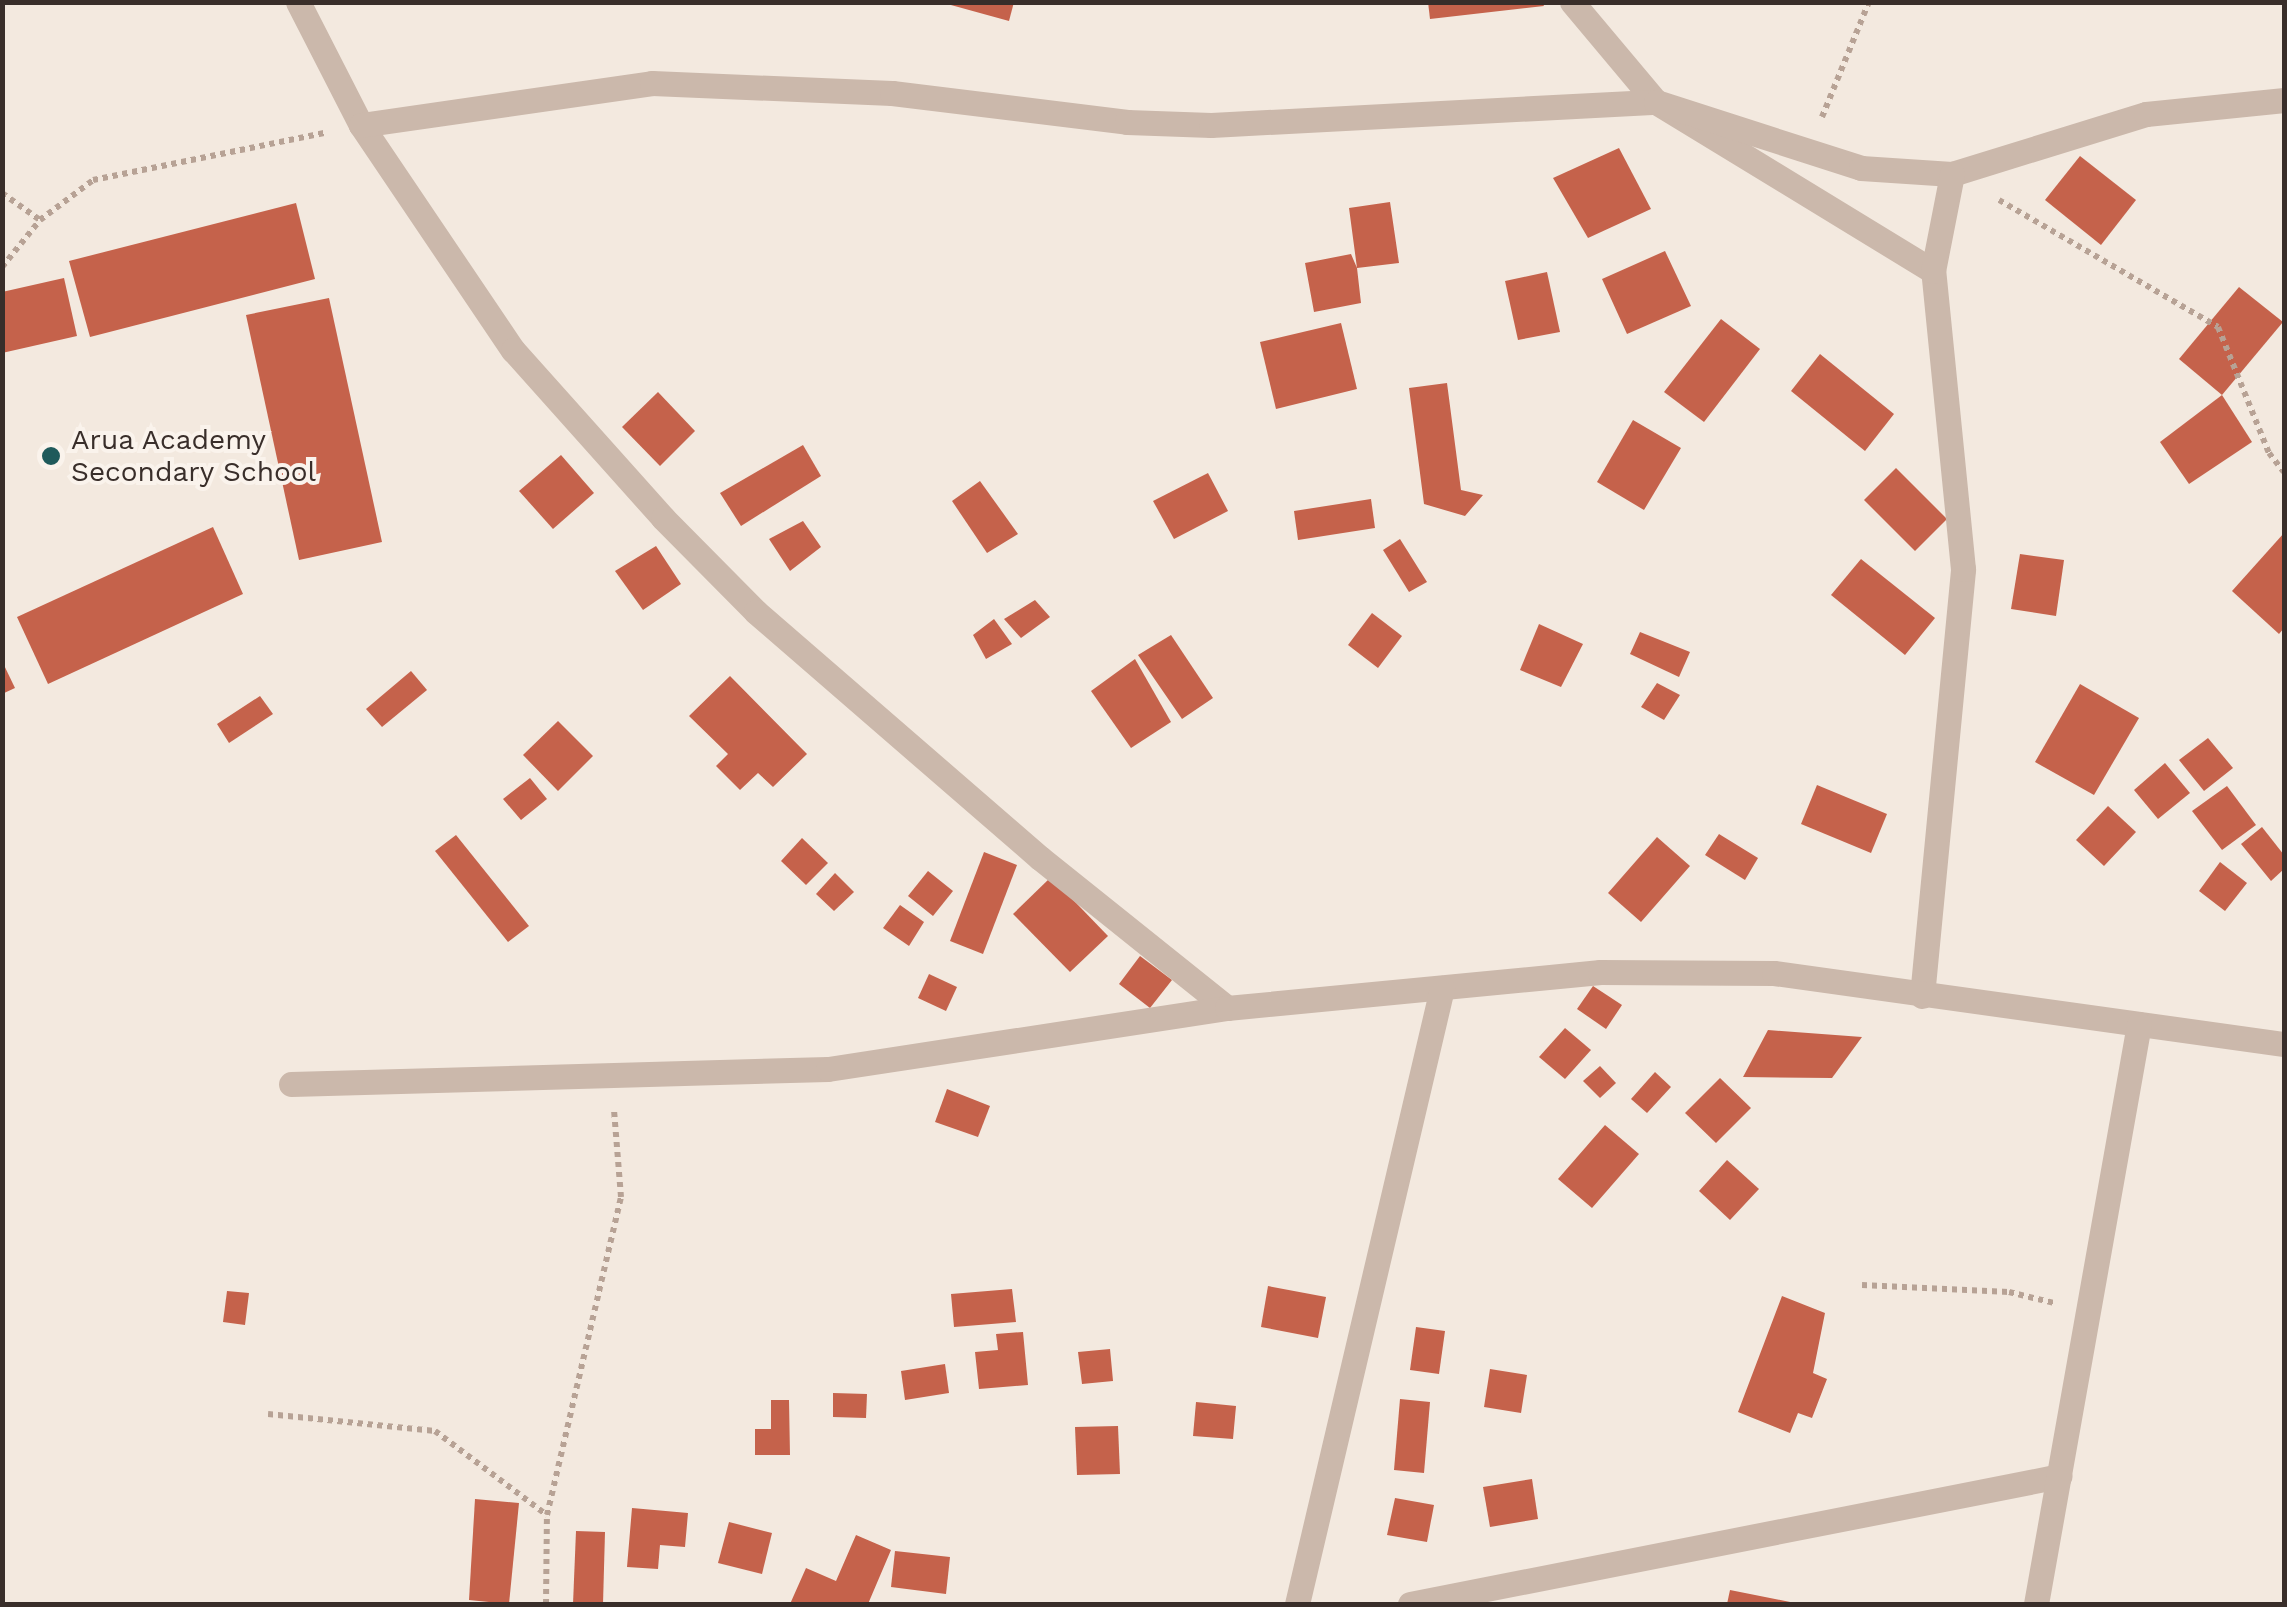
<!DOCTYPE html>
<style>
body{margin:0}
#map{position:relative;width:2287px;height:1607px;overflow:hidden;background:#f3e9df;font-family:"Work Sans",sans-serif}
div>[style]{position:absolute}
.building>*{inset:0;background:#c5624b}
.path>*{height:6px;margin-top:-3px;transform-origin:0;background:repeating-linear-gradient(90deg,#b7a295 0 5px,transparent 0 10px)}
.minor>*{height:25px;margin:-12.5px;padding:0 12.5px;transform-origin:12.5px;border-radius:12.5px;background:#cbb8ab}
.dots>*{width:28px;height:28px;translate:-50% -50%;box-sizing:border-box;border:5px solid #faf3ec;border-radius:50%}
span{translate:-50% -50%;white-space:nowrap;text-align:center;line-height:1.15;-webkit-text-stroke:8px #faf3ec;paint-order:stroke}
.poi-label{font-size:28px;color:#392e2a}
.left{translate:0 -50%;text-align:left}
.frame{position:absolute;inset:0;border:5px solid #392e2a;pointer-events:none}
</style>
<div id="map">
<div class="building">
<div style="clip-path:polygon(940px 2px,1014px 2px,1009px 21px)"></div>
<div style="clip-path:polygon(1428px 2px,1542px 2px,1544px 6px,1430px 19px)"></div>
<div style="clip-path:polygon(1619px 148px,1651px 209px,1588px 238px,1553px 178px)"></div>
<div style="clip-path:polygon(2080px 156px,2136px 200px,2101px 245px,2045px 200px)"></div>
<div style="clip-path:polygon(1390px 202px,1399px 263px,1357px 268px,1361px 303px,1314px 312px,1305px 263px,1351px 254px,1357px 268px,1349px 208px)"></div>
<div style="clip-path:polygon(296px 203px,315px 279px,90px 337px,69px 261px)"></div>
<div style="clip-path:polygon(1665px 251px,1691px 306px,1627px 334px,1602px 279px)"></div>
<div style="clip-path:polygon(1547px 272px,1560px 332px,1518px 340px,1505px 281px)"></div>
<div style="clip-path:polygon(64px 278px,77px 336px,2px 353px,2px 292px)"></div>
<div style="clip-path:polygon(2239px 287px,2283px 322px,2222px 395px,2179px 359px)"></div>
<div style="clip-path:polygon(329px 298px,382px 542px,299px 560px,246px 315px)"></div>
<div style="clip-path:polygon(1721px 319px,1760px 349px,1704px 422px,1664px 392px)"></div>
<div style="clip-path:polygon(1341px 323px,1357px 389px,1276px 409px,1260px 342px)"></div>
<div style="clip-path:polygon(1820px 354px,1894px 414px,1865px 451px,1791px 391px)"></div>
<div style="clip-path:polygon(1447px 383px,1461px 490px,1483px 495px,1465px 516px,1424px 504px,1409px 388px)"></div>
<div style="clip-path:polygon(658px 392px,695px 431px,660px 466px,622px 427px)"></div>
<div style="clip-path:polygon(2222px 395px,2252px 442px,2189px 484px,2160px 442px)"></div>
<div style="clip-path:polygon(1633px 420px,1681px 448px,1644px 510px,1597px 482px)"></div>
<div style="clip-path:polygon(803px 445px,821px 476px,741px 526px,720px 493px)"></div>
<div style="clip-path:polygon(561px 455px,594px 493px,553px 529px,519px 491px)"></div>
<div style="clip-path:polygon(1896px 468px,1947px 519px,1915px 551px,1864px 500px)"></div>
<div style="clip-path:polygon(1208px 473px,1228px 511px,1174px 539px,1153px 501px)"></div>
<div style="clip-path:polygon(980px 481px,1018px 534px,987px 553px,952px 501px)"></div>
<div style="clip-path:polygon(1371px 499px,1375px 528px,1298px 540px,1294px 511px)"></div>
<div style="clip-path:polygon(803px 521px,821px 547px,790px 571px,769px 539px)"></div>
<div style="clip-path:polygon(213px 527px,243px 594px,48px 684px,17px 617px)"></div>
<div style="clip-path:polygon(2284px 533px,2284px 628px,2279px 634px,2232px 591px)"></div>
<div style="clip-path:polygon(1400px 539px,1427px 582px,1409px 592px,1383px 550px)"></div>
<div style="clip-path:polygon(656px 546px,681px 584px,643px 610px,615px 571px)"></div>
<div style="clip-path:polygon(2020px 554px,2064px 560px,2056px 616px,2011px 609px)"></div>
<div style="clip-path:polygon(1861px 559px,1935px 618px,1905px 655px,1831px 595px)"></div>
<div style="clip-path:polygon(1035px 600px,1050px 617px,1021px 638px,1004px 619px)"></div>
<div style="clip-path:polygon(1372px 613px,1402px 636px,1378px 668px,1348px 645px)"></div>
<div style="clip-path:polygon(994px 619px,1012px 644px,986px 659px,973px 635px)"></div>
<div style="clip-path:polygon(1539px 624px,1583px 644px,1561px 687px,1520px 670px)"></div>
<div style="clip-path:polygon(1640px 632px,1690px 652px,1679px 677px,1630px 654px)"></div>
<div style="clip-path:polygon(1171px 635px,1213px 698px,1182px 719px,1138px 655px)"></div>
<div style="clip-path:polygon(1135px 659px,1171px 722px,1131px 748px,1091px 691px)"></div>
<div style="clip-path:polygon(2px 661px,15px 688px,2px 694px)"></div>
<div style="clip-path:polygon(411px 671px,427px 690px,382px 727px,366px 709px)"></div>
<div style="clip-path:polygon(730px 676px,807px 754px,773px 787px,758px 773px,740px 790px,716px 766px,728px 754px,689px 716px)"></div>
<div style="clip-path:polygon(1657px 683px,1680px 695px,1664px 720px,1641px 707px)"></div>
<div style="clip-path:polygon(2080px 684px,2139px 718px,2094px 795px,2035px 762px)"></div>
<div style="clip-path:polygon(260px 696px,273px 714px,229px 743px,217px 724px)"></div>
<div style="clip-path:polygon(558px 721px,593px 756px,558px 791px,523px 755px)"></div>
<div style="clip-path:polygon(2208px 738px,2233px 768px,2204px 791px,2179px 760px)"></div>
<div style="clip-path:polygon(2165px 763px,2190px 793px,2158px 819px,2134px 790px)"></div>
<div style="clip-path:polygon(530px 778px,547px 799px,521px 820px,503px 799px)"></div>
<div style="clip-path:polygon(1817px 785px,1887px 814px,1871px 853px,1801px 824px)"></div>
<div style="clip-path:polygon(2227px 786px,2256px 825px,2222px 850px,2192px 811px)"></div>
<div style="clip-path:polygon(2108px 806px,2136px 832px,2104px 866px,2076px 840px)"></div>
<div style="clip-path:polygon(2262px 827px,2284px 855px,2284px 869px,2271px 881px,2241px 844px)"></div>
<div style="clip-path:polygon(1719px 834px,1758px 858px,1745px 880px,1705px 855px)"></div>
<div style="clip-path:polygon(456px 835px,529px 926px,508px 942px,435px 851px)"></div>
<div style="clip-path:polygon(1657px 837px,1690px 866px,1641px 922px,1608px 893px)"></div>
<div style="clip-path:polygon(802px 838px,828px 863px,806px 885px,781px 861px)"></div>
<div style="clip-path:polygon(984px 852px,1017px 865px,983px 954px,950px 941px)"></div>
<div style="clip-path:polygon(2220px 862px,2247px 883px,2225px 911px,2199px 891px)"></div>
<div style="clip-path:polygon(928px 871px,953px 891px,933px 916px,908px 896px)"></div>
<div style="clip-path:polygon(835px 873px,854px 892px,834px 911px,816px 894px)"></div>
<div style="clip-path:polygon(1051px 877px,1108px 936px,1070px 972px,1013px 914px)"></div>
<div style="clip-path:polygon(900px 905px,924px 922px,909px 946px,883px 928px)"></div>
<div style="clip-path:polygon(1140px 956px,1172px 980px,1150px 1008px,1119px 984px)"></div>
<div style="clip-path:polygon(929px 974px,957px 987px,946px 1011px,918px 998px)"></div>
<div style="clip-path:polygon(1593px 986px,1622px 1005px,1606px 1029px,1577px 1009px)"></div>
<div style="clip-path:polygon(1565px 1028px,1591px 1050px,1565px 1079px,1539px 1057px)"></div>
<div style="clip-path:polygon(1768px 1030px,1862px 1037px,1832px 1078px,1743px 1077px)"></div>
<div style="clip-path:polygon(1600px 1066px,1616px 1083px,1600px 1098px,1583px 1081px)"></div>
<div style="clip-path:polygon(1655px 1072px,1671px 1087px,1647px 1113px,1631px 1099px)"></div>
<div style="clip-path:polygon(1720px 1078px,1751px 1108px,1716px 1143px,1685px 1113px)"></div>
<div style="clip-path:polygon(947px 1089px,990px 1106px,978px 1137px,935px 1122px)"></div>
<div style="clip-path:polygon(1605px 1125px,1639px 1154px,1592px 1208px,1558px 1179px)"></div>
<div style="clip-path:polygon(1727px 1160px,1759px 1189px,1730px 1220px,1699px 1191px)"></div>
<div style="clip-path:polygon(1268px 1286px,1326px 1297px,1318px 1338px,1261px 1327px)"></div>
<div style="clip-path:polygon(1012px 1289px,1016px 1322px,954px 1327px,951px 1294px)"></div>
<div style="clip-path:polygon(227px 1291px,249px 1293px,245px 1325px,223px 1322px)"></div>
<div style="clip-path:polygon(1782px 1296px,1825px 1313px,1813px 1373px,1827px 1379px,1812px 1418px,1798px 1413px,1790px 1433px,1738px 1412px)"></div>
<div style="clip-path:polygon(1416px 1327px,1445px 1331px,1439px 1374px,1410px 1370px)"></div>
<div style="clip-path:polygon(1023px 1332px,1028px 1385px,979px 1389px,975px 1352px,998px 1350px,996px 1334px)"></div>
<div style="clip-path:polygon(1110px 1349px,1113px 1381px,1082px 1384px,1078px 1352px)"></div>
<div style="clip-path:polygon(945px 1364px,949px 1393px,905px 1400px,901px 1371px)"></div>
<div style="clip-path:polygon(1490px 1369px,1527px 1375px,1521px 1413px,1484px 1407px)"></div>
<div style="clip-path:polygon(833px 1393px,867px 1394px,866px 1418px,833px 1417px)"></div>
<div style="clip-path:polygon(1400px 1399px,1430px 1402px,1424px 1473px,1394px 1470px)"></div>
<div style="clip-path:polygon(771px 1400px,789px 1400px,790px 1455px,755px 1455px,755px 1429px,771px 1429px)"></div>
<div style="clip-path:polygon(1196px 1402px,1236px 1406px,1233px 1439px,1193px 1436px)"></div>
<div style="clip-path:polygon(1118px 1426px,1120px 1474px,1077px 1475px,1075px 1427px)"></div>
<div style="clip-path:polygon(1532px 1479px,1538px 1519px,1490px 1527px,1483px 1487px)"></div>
<div style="clip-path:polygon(1395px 1498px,1434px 1505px,1427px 1542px,1387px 1535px)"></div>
<div style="clip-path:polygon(475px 1499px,519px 1503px,509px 1604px,469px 1600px)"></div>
<div style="clip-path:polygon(632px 1508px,688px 1513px,685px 1547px,660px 1545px,658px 1569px,627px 1567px)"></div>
<div style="clip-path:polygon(729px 1522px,772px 1533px,762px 1574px,718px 1563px)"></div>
<div style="clip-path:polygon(576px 1531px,605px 1532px,603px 1604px,573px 1604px)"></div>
<div style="clip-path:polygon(856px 1535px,891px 1550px,868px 1604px,790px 1604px,806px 1568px,836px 1581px)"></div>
<div style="clip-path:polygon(895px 1551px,950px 1557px,946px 1594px,891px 1587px)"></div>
<div style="clip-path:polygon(1730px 1590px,1795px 1603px,1794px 1604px,1727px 1604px)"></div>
</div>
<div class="path">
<div style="left:1822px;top:117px;width:124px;rotate:-67.8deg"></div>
<div style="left:2px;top:193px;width:47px;rotate:35.4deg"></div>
<div style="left:1999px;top:200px;width:253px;rotate:30.1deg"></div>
<div style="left:2218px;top:327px;width:136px;rotate:68deg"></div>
<div style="left:2269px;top:453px;width:24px;rotate:52deg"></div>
<div style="left:2px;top:267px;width:60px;rotate:-51deg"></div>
<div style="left:40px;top:220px;width:66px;rotate:-37deg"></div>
<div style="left:93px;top:180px;width:237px;rotate:-11.5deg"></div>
<div style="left:1862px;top:1285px;width:147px;rotate:2.7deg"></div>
<div style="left:2009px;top:1292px;width:46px;rotate:13.7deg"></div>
<div style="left:268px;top:1414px;width:168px;rotate:5.8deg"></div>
<div style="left:435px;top:1431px;width:140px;rotate:36.9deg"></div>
<div style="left:546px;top:1604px;width:89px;rotate:-89.4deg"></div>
<div style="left:547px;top:1515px;width:326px;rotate:-76.9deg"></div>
<div style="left:621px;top:1197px;width:87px;rotate:-94.6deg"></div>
</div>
<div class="minor">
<div style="left:298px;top:2px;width:138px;rotate:62.9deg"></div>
<div style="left:361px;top:125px;width:272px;rotate:56deg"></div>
<div style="left:513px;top:350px;width:225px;rotate:48.2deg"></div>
<div style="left:663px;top:518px;width:132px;rotate:45.3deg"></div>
<div style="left:756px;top:612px;width:376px;rotate:40.9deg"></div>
<div style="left:1040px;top:858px;width:240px;rotate:38.7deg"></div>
<div style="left:1572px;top:2px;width:131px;rotate:50deg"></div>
<div style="left:1656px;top:102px;width:324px;rotate:31.4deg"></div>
<div style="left:361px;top:125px;width:294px;rotate:-8.2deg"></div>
<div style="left:652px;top:83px;width:240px;rotate:2.4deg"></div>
<div style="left:892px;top:93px;width:237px;rotate:7deg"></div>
<div style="left:1127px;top:122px;width:84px;rotate:2deg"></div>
<div style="left:1211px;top:125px;width:446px;rotate:-3deg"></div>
<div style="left:1656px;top:102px;width:215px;rotate:17.8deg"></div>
<div style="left:1861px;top:168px;width:91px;rotate:3.8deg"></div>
<div style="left:1952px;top:174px;width:203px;rotate:-17.2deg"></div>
<div style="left:2146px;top:114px;width:139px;rotate:-5.8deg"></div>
<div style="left:1922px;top:996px;width:429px;rotate:-84.5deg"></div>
<div style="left:1963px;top:569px;width:300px;rotate:-95.7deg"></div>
<div style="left:1933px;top:271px;width:99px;rotate:-78.9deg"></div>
<div style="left:291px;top:1084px;width:537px;rotate:-1.6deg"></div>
<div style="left:828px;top:1069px;width:404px;rotate:-8.7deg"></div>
<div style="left:1227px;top:1008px;width:375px;rotate:-5.5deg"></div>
<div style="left:1600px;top:972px;width:174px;rotate:0.3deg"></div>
<div style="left:1774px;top:973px;width:515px;rotate:7.93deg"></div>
<div style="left:1297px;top:1604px;width:633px;rotate:-76.75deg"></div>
<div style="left:1410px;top:1604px;width:662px;rotate:-11.14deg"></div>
<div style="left:2036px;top:1604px;width:589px;rotate:-79.93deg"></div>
</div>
<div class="dots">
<div style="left:51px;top:456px;background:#1f5a5b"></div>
</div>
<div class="poi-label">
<span class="left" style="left:71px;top:456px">Arua Academy<br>Secondary School</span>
</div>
<div class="frame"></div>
</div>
